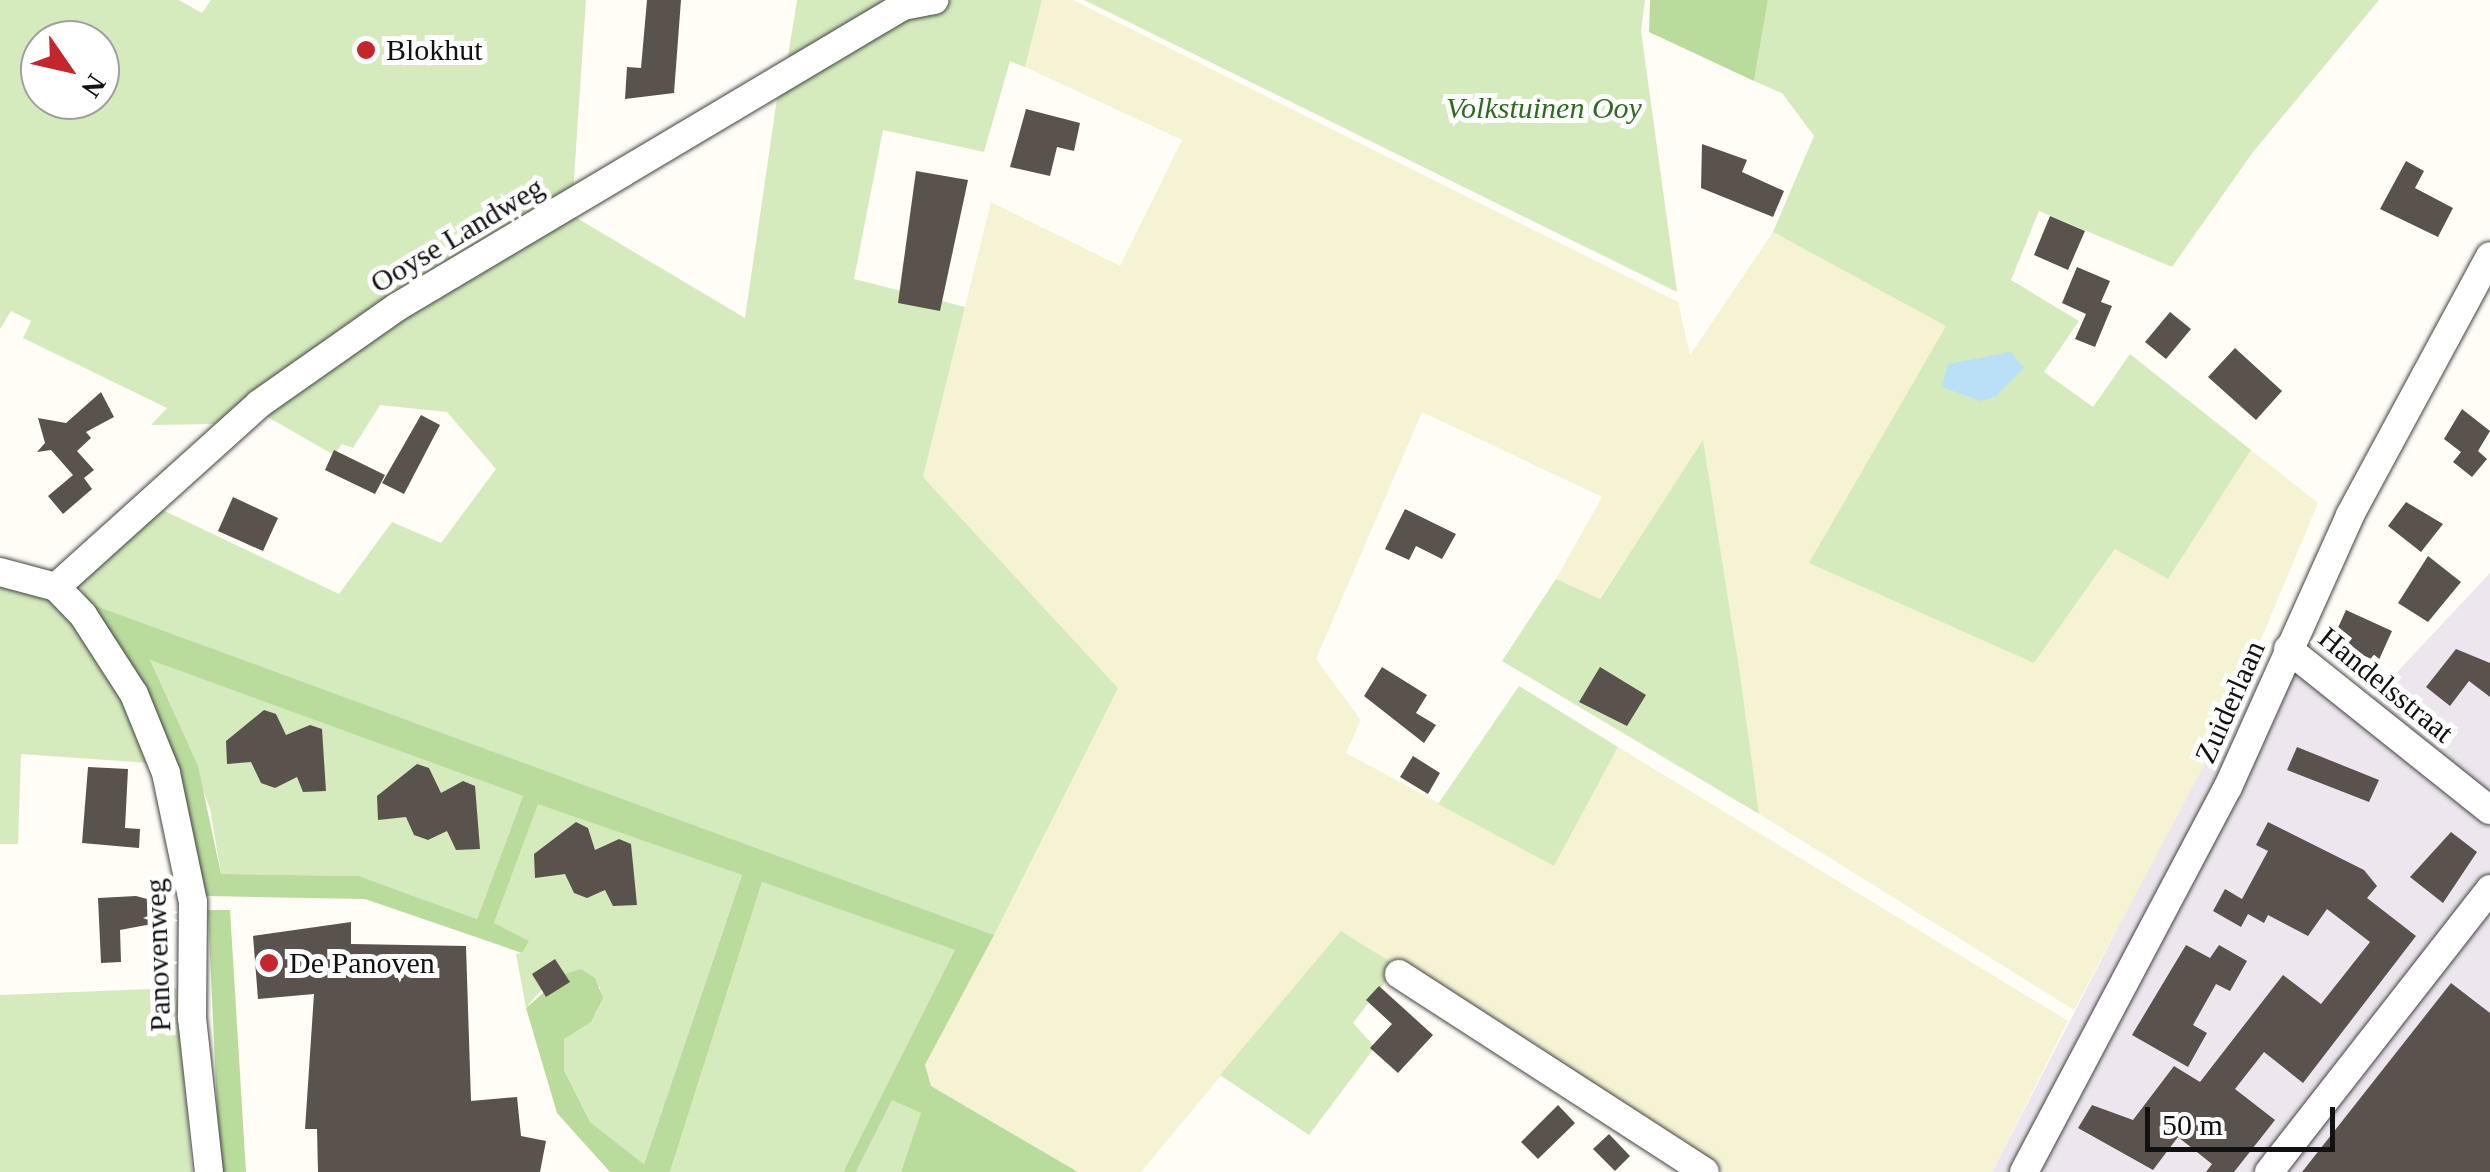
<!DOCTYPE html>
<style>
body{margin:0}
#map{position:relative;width:2490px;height:1172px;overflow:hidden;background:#fffdf5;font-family:"Times New Roman",serif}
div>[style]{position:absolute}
.industrial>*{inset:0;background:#eee6ef}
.farmland>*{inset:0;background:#f6f3d4}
.green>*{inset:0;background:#d5ebbd}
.forest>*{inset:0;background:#b9dc9c}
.water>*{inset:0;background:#b9e0f7}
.building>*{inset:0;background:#5a524d}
.roads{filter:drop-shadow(0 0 2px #444) drop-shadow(0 0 2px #444)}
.street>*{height:28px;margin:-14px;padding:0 14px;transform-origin:14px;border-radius:14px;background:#fff}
.dots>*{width:28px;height:28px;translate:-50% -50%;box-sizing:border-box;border:5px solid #fff;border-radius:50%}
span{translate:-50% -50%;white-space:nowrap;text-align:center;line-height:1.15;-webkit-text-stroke:10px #fff;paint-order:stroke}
.poi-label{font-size:30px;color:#111}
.left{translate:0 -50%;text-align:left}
.park-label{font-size:30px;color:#2f6b1f;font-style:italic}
.street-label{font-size:30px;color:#111}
.north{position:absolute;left:20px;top:20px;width:100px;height:100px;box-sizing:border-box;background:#fff;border:2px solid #a0a0a0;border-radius:50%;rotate:124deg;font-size:28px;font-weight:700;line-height:40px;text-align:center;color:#111}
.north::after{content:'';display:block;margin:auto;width:35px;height:45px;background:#c4262e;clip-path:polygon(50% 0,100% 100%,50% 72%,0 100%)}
.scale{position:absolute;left:2145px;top:1107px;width:190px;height:45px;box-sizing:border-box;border:5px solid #111;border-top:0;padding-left:12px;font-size:30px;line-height:35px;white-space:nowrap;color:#111;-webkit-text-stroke:8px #fff;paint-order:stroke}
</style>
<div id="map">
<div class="industrial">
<div style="clip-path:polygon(2490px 573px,2490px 1172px,1992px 1172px,2245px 681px,2311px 658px,2368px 703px)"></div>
</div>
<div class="farmland">
<div style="clip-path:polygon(1042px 0,1073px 0,1678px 302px,1690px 355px,1773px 232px,1946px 325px,2034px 663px,2116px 548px,2168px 579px,2251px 450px,2318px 503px,2224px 728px,2074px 1010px,1759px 814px,1703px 442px,1599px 599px,1556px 579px,1602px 497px,1422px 412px,1316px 659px,1361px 720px,1346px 753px,1554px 865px,1618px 747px,2068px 1021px,1992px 1172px,1725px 1172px,1341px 931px,1141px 1172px,1078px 1172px,931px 1086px,925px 1066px,1118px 688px,923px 477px,991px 202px,1120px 266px,1182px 140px,1025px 67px)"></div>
</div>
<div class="green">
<div style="clip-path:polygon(evenodd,0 0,179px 0,202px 13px,211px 0,586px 0,573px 193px,399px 298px,215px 424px,151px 425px,167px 408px,23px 338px,31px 321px,11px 311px,0 329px,0 0,40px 40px,100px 40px,100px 100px,40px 100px,40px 40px)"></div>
<div style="clip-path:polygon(797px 0,914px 0,787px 63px)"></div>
<div style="clip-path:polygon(945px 0,1042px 0,1025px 67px,1010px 61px,984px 152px,883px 130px,854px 279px,965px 307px,923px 477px,1118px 688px,994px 935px,88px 603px,79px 583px,150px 504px,339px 594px,392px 522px,441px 543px,496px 469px,447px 412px,380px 405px,353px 448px,342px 444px,334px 455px,259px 412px,565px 211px,745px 318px,779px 85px)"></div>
<div style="clip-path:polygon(1084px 0,1645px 0,1641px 31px,1677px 292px)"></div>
<div style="clip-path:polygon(1768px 0,2379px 0,2253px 152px,2172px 267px,2039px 211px,2011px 280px,2079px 321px,2044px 372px,2093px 407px,2130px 354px,2251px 450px,2168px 579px,2115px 549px,2034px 663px,1809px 563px,1946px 326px,1773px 232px,1814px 136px,1782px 93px,1754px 81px)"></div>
<div style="clip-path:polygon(1703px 440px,1740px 675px,1759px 814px,1502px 661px,1556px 579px,1600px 599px)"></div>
<div style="clip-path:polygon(0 580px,53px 599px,68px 615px,120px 694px,150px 763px,21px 754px,18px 844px,0 844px)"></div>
<div style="clip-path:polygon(150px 660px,523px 796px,477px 919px,359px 876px,221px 874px,210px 808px)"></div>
<div style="clip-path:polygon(1519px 686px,1618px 747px,1554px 866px,1438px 804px)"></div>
<div style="clip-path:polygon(538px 803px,742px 875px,644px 1164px,590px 1122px,564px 1070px,564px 1039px,597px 1012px,600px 987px,543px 988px,526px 1008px,516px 954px,522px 953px,494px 923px)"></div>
<div style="clip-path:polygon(762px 882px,956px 950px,843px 1172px,670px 1172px)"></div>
<div style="clip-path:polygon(1341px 931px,1397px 966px,1353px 1023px,1375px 1047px,1309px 1135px,1220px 1075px)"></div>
<div style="clip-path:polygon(176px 988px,192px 1172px,0 1172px,0 995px)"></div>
<div style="clip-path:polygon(892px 1099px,922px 1113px,901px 1172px,856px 1172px)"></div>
</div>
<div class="forest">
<div style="clip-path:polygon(1650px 0,1768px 0,1754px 81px,1649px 32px)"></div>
<div style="clip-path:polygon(evenodd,88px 603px,994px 935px,925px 1065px,931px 1086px,1078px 1172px,901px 1172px,921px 1113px,892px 1100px,856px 1172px,843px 1172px,955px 950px,762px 882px,670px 1172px,610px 1172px,557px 1113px,526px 1008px,565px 974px,581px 969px,595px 978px,603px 998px,591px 1022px,564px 1039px,564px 1070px,590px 1122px,644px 1164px,742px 875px,538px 804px,494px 923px,529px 941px,522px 953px,365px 899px,206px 896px,167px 740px,88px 603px,150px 660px,523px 796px,477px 919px,359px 876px,221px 874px,198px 766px,150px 660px)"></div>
<div style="clip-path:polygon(208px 910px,230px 910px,246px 1172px,220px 1172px)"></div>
</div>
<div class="water">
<div style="clip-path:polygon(2011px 352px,2024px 368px,1995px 397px,1980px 401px,1942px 387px,1948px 364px)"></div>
</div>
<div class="building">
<div style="clip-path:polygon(647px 0,681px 0,674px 93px,625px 99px,627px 67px,641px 68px)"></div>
<div style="clip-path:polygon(1026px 109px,1080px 123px,1074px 151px,1057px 147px,1050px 176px,1010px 167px)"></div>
<div style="clip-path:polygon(1702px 144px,1747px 160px,1742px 172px,1784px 191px,1773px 217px,1701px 188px)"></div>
<div style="clip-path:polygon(2406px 161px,2424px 171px,2415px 188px,2453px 208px,2438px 237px,2380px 209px)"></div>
<div style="clip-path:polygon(916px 171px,968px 180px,940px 311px,898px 303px)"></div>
<div style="clip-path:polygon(2050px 216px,2085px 231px,2068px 270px,2034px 255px)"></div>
<div style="clip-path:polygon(2077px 267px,2110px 281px,2101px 302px,2112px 306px,2095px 347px,2075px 339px,2086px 314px,2062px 303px)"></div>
<div style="clip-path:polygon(2170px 312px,2191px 329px,2166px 359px,2145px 342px)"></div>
<div style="clip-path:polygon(2235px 348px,2282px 391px,2256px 420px,2208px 377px)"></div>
<div style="clip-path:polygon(101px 392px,114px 417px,86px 432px,91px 438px,77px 451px,94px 470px,84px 478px,92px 489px,63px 514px,48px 496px,73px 475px,51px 450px,37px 452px,45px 443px,38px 418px,66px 423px)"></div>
<div style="clip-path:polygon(2462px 409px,2490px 431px,2478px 451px,2487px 459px,2472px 477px,2453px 462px,2461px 452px,2444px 439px)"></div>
<div style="clip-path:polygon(421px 415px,440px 425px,404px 494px,382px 483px)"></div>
<div style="clip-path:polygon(334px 450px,385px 475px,375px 494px,325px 470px)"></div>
<div style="clip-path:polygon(233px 497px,278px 518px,263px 551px,218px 531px)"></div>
<div style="clip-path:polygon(2406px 502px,2443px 524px,2421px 552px,2388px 526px)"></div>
<div style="clip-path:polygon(1405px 509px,1456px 534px,1442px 559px,1416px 546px,1409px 560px,1385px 549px)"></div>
<div style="clip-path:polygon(2428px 556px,2461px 582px,2428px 622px,2398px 603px)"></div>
<div style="clip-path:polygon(2346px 610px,2392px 631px,2378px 662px,2332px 641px)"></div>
<div style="clip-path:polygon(2456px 649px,2490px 663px,2490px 697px,2469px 681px,2450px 706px,2426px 687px)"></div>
<div style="clip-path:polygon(1382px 667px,1427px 695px,1416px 713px,1436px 725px,1424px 743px,1364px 696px)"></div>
<div style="clip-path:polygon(1600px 667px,1646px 695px,1627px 726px,1579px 702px)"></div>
<div style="clip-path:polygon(264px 710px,276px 714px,286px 735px,310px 725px,322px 729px,326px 791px,303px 792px,297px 777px,275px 788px,261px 783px,251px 762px,227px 764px,226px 741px)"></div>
<div style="clip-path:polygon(2297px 747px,2379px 780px,2369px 802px,2287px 770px)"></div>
<div style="clip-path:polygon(1413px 756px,1440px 773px,1428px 794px,1400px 777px)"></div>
<div style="clip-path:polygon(417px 764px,429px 768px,441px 793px,463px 781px,475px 786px,480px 849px,456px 850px,447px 831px,428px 840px,414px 835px,406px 817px,378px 820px,377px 796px)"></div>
<div style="clip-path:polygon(88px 767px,128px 769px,125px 828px,140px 829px,139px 848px,82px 843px)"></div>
<div style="clip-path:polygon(576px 822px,588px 828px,595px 850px,619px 839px,631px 844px,637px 905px,613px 906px,605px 890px,587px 898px,574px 893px,565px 874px,535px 878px,534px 854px)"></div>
<div style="clip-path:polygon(2268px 822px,2364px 870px,2377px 886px,2367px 898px,2416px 936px,2303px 1083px,2264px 1052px,2235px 1089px,2275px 1120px,2234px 1172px,2206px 1172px,2212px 1164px,2178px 1137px,2153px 1170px,2078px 1128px,2092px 1105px,2133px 1120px,2174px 1066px,2200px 1082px,2283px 975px,2321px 1004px,2370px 942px,2327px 909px,2308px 936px,2268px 915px,2264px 923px,2248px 914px,2241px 927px,2213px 911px,2225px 889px,2242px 899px,2268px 851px,2256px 845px)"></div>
<div style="clip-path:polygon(2451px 832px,2477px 852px,2443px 903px,2410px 877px)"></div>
<div style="clip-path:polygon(136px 896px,151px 900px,152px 924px,120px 930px,121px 962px,101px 963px,98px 898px)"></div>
<div style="clip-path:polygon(351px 922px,351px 944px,466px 946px,471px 1101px,517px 1097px,521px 1136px,546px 1141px,540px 1172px,318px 1172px,317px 1129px,305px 1129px,314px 994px,258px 999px,253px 936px)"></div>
<div style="clip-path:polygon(2186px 945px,2210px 958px,2219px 945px,2247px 961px,2230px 991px,2216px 984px,2193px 1025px,2207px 1033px,2188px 1067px,2132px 1035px)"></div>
<div style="clip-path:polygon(555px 959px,570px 982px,546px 997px,532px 974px)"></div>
<div style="clip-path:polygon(2451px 983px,2490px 1013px,2490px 1172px,2302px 1172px)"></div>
<div style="clip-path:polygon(1379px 986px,1433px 1035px,1398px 1073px,1370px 1048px,1392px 1024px,1366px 1000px)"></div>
<div style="clip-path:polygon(1558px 1105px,1575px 1123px,1538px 1159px,1521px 1142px)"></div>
<div style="clip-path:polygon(1609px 1134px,1630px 1156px,1615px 1171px,1593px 1149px)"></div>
</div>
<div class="roads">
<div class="street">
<div style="left:0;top:572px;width:58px;rotate:15deg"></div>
<div style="left:56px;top:587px;width:39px;rotate:46deg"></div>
<div style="left:83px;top:615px;width:94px;rotate:57.2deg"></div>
<div style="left:134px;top:694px;width:85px;rotate:67.9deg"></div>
<div style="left:166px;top:773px;width:132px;rotate:78.2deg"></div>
<div style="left:193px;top:902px;width:116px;rotate:90.5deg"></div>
<div style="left:192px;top:1018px;width:155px;rotate:83.7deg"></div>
<div style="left:56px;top:587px;width:273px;rotate:-42deg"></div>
<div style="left:259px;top:404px;width:169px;rotate:-35.1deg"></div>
<div style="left:397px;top:307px;width:589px;rotate:-30.75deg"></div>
<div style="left:903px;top:6px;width:32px;rotate:-11deg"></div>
<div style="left:2288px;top:649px;width:258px;rotate:38.6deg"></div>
<div style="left:1399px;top:974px;width:364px;rotate:32.9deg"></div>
<div style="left:2024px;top:1172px;width:436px;rotate:-62.1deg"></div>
<div style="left:2228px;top:787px;width:298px;rotate:-65.8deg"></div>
<div style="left:2350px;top:515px;width:294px;rotate:-61.6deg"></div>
<div style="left:2269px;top:1172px;width:359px;rotate:-52deg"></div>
</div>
</div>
<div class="dots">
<div style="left:366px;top:50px;background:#c4262e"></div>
<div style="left:269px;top:963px;background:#c4262e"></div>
</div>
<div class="poi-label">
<span class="left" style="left:386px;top:50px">Blokhut</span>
<span class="left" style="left:289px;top:963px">De Panoven</span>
</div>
<div class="park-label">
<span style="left:1544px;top:108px">Volkstuinen Ooy</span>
</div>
<div class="street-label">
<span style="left:457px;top:235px;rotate:-31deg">Ooyse Landweg</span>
<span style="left:2386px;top:685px;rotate:39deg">Handelsstraat</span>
<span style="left:2230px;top:702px;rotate:-66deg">Zuiderlaan</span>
<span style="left:158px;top:955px;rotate:-92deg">Panovenweg</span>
</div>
<div class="north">N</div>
<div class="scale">50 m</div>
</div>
